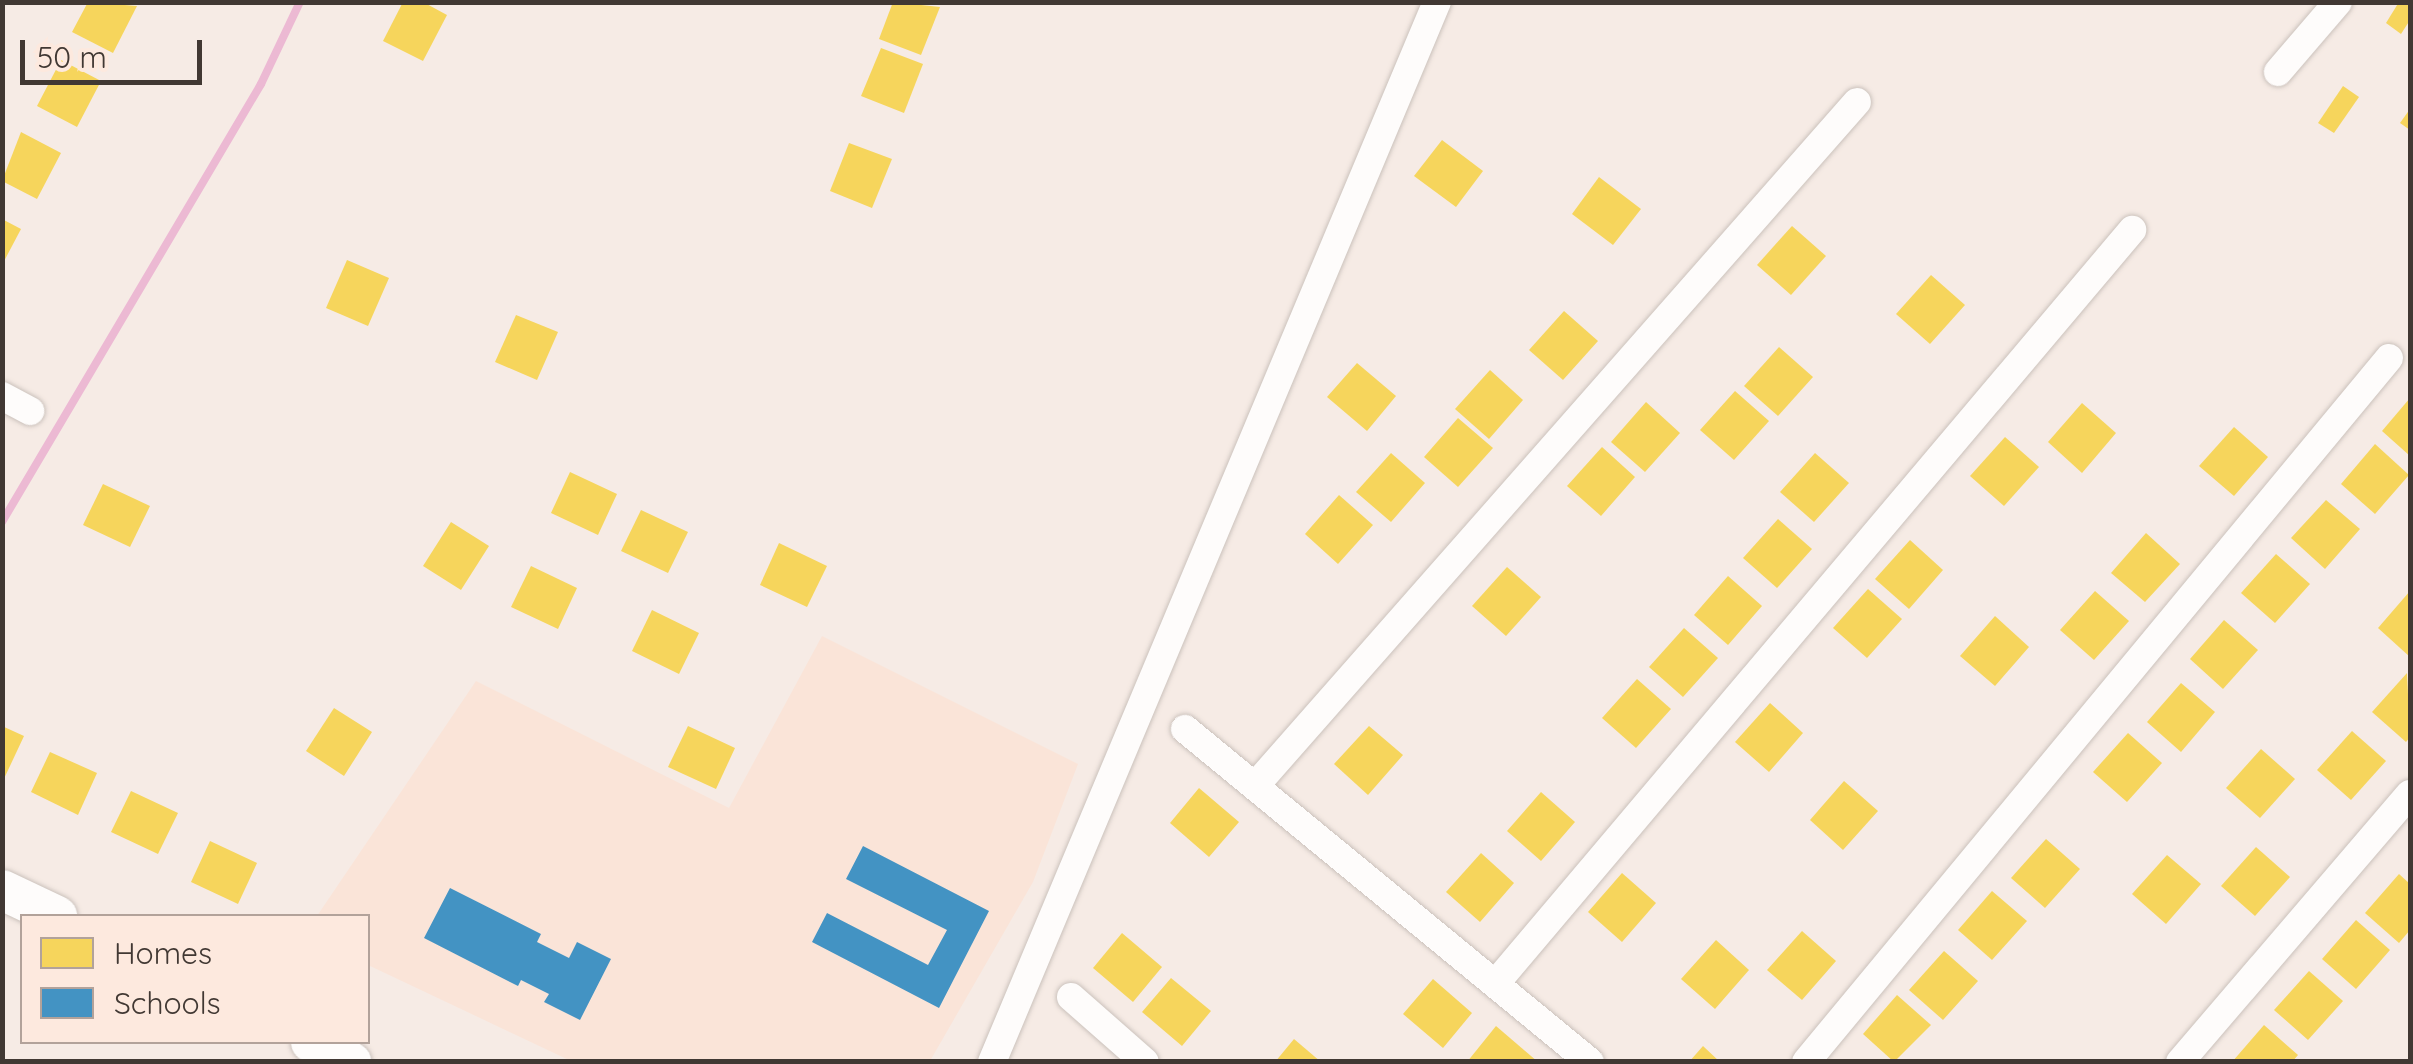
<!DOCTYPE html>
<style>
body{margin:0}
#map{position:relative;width:2413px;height:1064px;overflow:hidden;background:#f6ebe5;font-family:Quicksand,sans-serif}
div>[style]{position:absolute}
.built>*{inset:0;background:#fae4d8}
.homes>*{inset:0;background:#f6d55c}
.schools>*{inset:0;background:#4393c3}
.stream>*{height:8px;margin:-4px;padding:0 4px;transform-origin:4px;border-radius:4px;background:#ecb9d3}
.roads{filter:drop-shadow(0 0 2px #cbc2bc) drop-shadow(0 0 2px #cbc2bc)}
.street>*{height:28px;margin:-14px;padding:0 14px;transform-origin:14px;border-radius:14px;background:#fefcfb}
.secondary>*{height:40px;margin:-20px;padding:0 20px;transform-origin:20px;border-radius:20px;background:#fefcfb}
span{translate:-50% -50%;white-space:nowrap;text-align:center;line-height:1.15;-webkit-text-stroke:10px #fde9de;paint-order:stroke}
.frame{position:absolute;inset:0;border:5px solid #413833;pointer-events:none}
.legend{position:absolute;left:20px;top:914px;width:350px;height:130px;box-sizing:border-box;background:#fde9de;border:2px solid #b2a29a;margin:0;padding:12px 18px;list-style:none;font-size:30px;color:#413833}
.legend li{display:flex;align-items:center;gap:20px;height:50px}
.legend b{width:50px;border:2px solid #b2a29a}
.scale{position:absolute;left:20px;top:40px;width:182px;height:45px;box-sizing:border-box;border:5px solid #413833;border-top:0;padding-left:12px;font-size:30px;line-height:35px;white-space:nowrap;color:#413833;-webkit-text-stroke:8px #fde9de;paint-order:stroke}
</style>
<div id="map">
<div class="built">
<div style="clip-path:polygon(822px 636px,1078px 764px,1033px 882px,930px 1061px,571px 1061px,368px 965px,368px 916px,317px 916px,476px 681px,729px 808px)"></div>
</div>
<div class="homes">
<div style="clip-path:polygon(88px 2px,137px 6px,113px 53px,72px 32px)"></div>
<div style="clip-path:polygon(403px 2px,423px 2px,447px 15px,423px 61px,383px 41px)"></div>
<div style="clip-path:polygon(893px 2px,940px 7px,921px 55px,879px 39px)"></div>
<div style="clip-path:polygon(2399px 2px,2410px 2px,2410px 20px,2401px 34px,2386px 23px)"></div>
<div style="clip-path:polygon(881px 48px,923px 64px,904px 113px,861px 96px)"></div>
<div style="clip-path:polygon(61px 60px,101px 81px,77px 127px,37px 106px)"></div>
<div style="clip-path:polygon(2343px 86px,2359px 97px,2334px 133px,2318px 123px)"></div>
<div style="clip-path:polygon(2410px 109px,2410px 130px,2400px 123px)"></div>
<div style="clip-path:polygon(21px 132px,61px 153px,37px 199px,2px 181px)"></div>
<div style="clip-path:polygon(1442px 140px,1483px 171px,1456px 207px,1414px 176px)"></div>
<div style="clip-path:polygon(849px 143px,892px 159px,872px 208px,830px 191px)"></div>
<div style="clip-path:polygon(1599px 177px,1641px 209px,1613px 245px,1572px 214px)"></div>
<div style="clip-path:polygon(2px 219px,21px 229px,2px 265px)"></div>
<div style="clip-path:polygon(1792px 226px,1826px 256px,1791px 295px,1757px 265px)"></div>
<div style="clip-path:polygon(347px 260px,389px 278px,368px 326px,326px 308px)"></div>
<div style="clip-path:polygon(1931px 275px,1965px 305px,1930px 344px,1896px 314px)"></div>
<div style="clip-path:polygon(1564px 311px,1598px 341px,1563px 380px,1529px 350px)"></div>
<div style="clip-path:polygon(516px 315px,558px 332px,537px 380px,495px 362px)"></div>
<div style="clip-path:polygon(1779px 347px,1813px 377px,1778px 416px,1744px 386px)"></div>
<div style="clip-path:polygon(1357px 363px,1396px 396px,1367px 431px,1327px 397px)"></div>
<div style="clip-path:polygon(1490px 370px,1523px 400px,1489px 439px,1455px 409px)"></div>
<div style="clip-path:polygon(1735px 391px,1769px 421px,1734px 460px,1700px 430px)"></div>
<div style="clip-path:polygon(2410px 398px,2410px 456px,2382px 431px)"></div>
<div style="clip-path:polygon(1646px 402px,1680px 433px,1645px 472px,1611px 442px)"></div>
<div style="clip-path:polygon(2082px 403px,2116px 433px,2082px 473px,2048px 442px)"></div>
<div style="clip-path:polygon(1458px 418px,1493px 448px,1458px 487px,1424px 457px)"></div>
<div style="clip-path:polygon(2234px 427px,2268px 457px,2234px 496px,2199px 466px)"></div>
<div style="clip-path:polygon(2005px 437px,2039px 467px,2004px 506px,1970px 476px)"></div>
<div style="clip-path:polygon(2375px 444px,2409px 475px,2375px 514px,2341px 484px)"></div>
<div style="clip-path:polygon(1602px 447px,1635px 477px,1601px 516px,1567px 486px)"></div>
<div style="clip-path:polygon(1391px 453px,1425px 483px,1391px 522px,1356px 492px)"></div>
<div style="clip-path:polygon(1815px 453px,1849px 483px,1814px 522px,1780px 492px)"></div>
<div style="clip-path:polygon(570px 472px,617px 494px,598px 535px,551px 513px)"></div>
<div style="clip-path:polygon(103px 484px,150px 506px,130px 547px,83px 525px)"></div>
<div style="clip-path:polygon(1339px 495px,1373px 525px,1338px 564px,1305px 534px)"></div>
<div style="clip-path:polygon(2326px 500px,2360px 529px,2325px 569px,2291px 538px)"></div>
<div style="clip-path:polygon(641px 510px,688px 532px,668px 573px,621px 551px)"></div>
<div style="clip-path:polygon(1778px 519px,1812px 549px,1777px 588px,1743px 558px)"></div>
<div style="clip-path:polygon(451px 522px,489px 546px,461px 590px,423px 566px)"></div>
<div style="clip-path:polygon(2146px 533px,2180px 564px,2145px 602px,2111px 573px)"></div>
<div style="clip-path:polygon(1910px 540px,1943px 570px,1909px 609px,1875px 579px)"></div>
<div style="clip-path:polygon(779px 543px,827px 566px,807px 607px,760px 585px)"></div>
<div style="clip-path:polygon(2276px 554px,2310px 584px,2275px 623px,2241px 593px)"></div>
<div style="clip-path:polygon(531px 566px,577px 588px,558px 629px,511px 607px)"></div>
<div style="clip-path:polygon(1507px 567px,1541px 597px,1506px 636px,1472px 606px)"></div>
<div style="clip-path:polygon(1728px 576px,1762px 606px,1728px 645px,1694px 615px)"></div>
<div style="clip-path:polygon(1868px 589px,1902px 619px,1867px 658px,1833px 628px)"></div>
<div style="clip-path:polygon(2095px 591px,2129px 621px,2094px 660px,2060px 630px)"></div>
<div style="clip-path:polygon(2410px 591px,2410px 657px,2378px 628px)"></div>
<div style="clip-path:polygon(652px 610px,699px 633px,679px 674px,632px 651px)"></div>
<div style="clip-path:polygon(1995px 616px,2029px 647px,1995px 686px,1960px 656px)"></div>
<div style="clip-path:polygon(2224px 620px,2258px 650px,2223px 689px,2190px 659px)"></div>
<div style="clip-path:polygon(1684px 628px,1718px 658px,1683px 697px,1649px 667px)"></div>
<div style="clip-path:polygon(2407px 673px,2410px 737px,2406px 742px,2372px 712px)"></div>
<div style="clip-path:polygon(1637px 679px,1671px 709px,1636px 748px,1602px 718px)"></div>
<div style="clip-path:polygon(2181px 683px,2215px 712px,2181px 752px,2147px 722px)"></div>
<div style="clip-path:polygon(1770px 703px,1803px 733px,1769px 772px,1735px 742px)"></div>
<div style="clip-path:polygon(334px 708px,372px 732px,344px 776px,306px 751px)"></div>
<div style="clip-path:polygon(2px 726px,24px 736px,2px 783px)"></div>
<div style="clip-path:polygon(688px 726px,735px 748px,716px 789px,668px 767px)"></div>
<div style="clip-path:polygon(1369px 726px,1403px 755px,1368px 795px,1334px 764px)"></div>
<div style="clip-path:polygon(2352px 731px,2386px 761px,2351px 800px,2317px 770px)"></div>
<div style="clip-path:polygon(2128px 733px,2162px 763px,2127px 802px,2093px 772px)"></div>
<div style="clip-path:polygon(2261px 749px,2295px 779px,2260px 818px,2226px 788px)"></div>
<div style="clip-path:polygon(50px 752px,97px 773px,78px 815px,31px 792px)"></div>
<div style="clip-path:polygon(1844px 781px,1878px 811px,1843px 850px,1810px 820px)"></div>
<div style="clip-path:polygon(1199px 788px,1239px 822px,1209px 857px,1170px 823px)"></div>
<div style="clip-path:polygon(131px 791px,178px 813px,158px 854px,111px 832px)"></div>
<div style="clip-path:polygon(1541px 792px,1575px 822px,1541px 861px,1507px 831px)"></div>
<div style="clip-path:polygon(2046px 839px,2080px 869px,2045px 908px,2011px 878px)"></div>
<div style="clip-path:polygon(210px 841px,257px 863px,238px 904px,191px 882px)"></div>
<div style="clip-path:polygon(2256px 847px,2290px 877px,2255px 916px,2221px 886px)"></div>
<div style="clip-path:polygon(1481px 853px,1514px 883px,1480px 922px,1446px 892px)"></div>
<div style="clip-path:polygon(2167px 855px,2201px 884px,2166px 924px,2132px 894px)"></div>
<div style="clip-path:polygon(1622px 873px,1656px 903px,1622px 942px,1588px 912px)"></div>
<div style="clip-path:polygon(2399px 874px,2410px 884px,2410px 930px,2399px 943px,2365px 913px)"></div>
<div style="clip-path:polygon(1992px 891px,2027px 921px,1992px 960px,1958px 930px)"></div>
<div style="clip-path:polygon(2356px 920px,2390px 950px,2356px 989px,2322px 959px)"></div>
<div style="clip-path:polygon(1802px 931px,1836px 961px,1802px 1000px,1767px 970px)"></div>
<div style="clip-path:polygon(1122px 933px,1162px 967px,1133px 1002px,1093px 968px)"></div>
<div style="clip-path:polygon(1716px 940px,1749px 970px,1715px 1009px,1681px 979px)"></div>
<div style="clip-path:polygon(1944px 951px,1978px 981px,1943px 1020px,1909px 990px)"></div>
<div style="clip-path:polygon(2309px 971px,2343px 1001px,2308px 1040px,2274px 1010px)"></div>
<div style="clip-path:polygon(1171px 978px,1211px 1011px,1182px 1046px,1142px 1012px)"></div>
<div style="clip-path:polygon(1433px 979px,1472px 1013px,1443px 1048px,1403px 1014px)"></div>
<div style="clip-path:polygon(1897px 995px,1931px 1025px,1894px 1062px,1863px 1034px)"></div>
<div style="clip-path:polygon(2264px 1025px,2298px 1055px,2292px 1062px,2232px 1062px)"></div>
<div style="clip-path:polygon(1496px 1026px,1538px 1062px,1467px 1062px)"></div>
<div style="clip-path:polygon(1294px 1039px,1321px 1062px,1275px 1062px)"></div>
<div style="clip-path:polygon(1703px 1046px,1720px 1062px,1689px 1062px)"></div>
</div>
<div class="schools">
<div style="clip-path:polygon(863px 846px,989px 911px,939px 1008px,812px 942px,827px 913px,928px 965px,947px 930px,846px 879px)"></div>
<div style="clip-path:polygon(450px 888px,541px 934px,537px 942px,569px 958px,577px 942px,611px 959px,580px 1020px,544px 1002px,549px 994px,521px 980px,518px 986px,424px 938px)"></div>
</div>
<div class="stream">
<div style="left:2px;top:522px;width:509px;rotate:-59.4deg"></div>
<div style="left:261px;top:84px;width:91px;rotate:-64.6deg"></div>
</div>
<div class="roads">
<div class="street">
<div style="left:2278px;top:72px;width:92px;rotate:-49.4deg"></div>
<div style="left:2px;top:396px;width:32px;rotate:28deg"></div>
<div style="left:1185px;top:729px;width:524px;rotate:39.43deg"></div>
<div style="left:1255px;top:786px;width:911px;rotate:-48.65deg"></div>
<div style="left:1496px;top:983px;width:986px;rotate:-49.81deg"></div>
<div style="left:1071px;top:997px;width:98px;rotate:41.3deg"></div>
<div style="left:992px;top:1062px;width:1150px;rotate:-67.23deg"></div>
<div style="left:1806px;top:1062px;width:914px;rotate:-50.37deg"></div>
<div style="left:2180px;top:1062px;width:353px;rotate:-49.4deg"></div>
</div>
<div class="secondary">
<div style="left:2px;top:890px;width:61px;rotate:25.3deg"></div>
<div style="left:311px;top:1042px;width:45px;rotate:26.6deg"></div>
</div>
</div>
<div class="frame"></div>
<ul class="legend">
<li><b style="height:28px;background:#f6d55c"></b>Homes</li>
<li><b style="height:28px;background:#4393c3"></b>Schools</li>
</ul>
<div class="scale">50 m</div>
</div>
